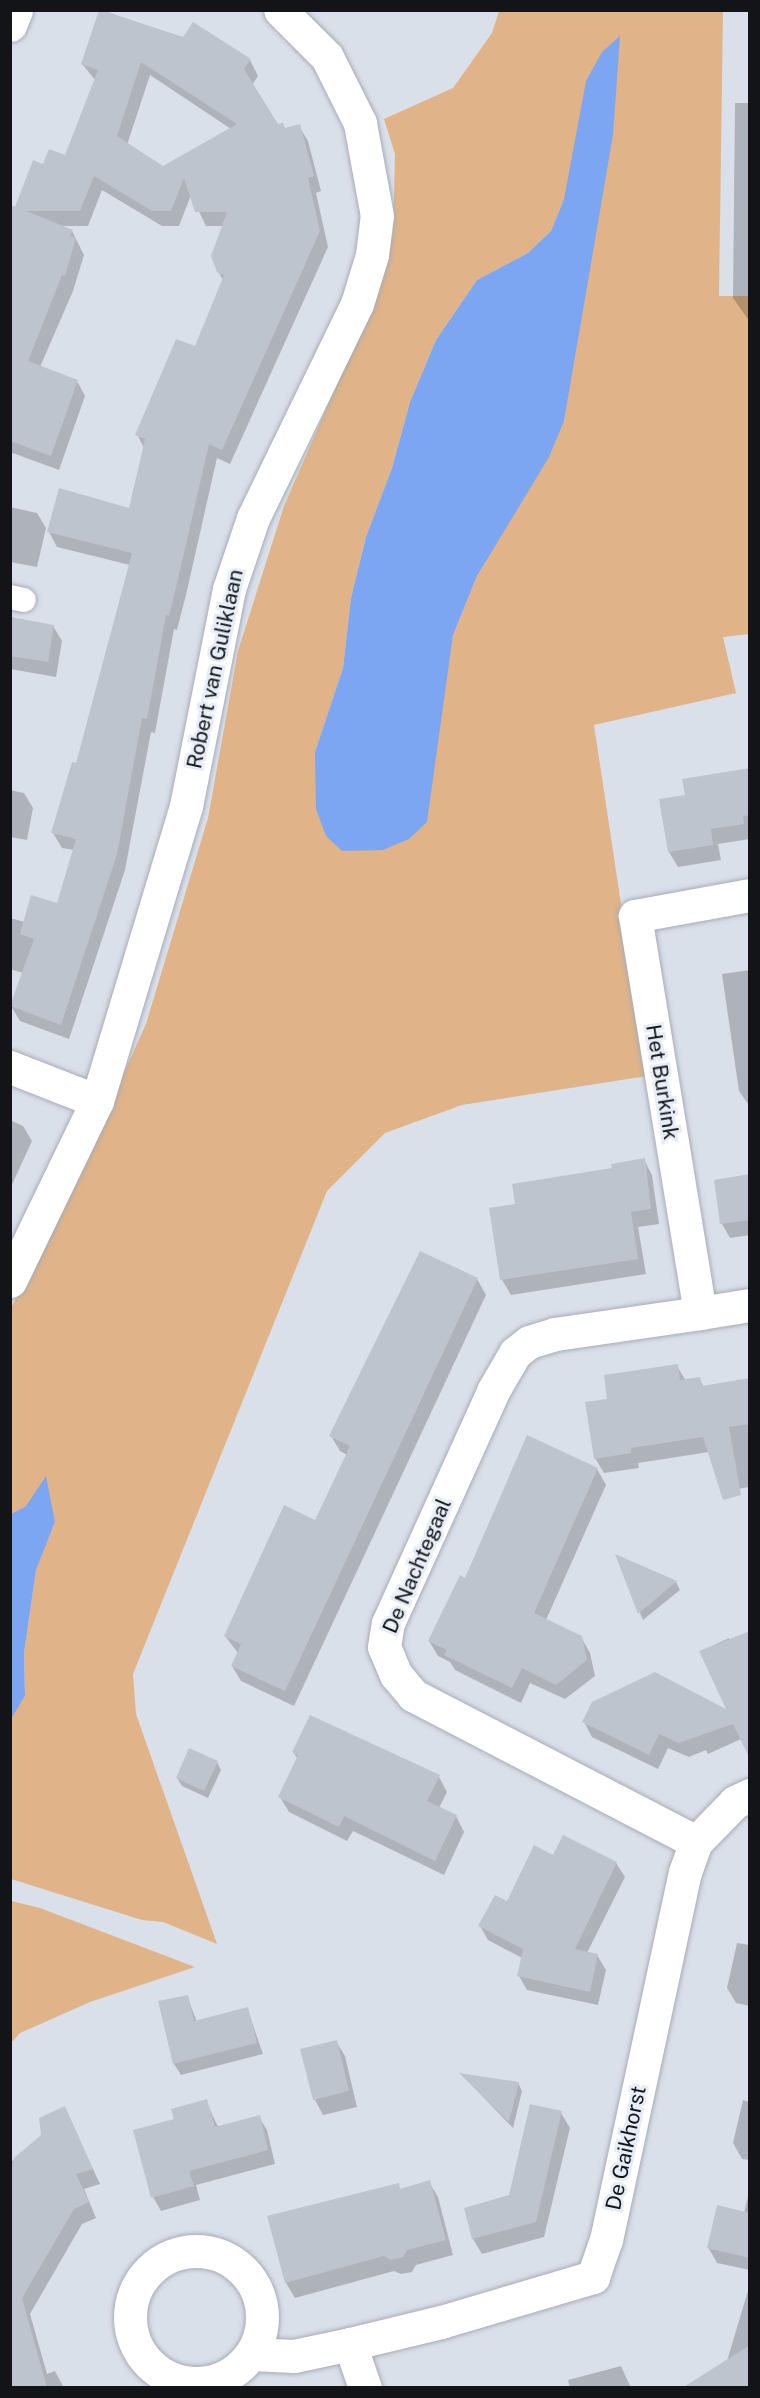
<!DOCTYPE html>
<style>
body{margin:0}
#map{position:relative;width:760px;height:2398px;overflow:hidden;background:#dae0ea;font-family:"Public Sans",sans-serif}
div>[style]{position:absolute}
.green>*{inset:0;background:#e0b488}
.water>*{inset:0;background:#7ca6f1}
.shadow>*{inset:0;background:#0003}
.building>*{inset:0;background:#bec4ce}
.roads{filter:drop-shadow(0 0 2px #a7acb6) drop-shadow(0 0 2px #a7acb6)}
.lane>*{height:24px;margin:-12px;padding:0 12px;transform-origin:12px;border-radius:12px;background:#fff}
.street>*{height:33px;margin:-16.5px;padding:0 16.5px;transform-origin:16.5px;border-radius:16.5px;background:#fff}
.street>.ring{margin:-16.5px;padding:0;box-sizing:content-box;background:none;border:33px solid #fff;border-radius:50%}
span{translate:-50% -50%;white-space:nowrap;text-align:center;line-height:1.15;-webkit-text-stroke:6px #e7edf7;paint-order:stroke}
.street-label{font-size:21px;color:#121418}
.frame{position:absolute;inset:0;border:12px solid #121418;pointer-events:none}
</style>
<div id="map">
<div class="green">
<div style="clip-path:polygon(evenodd,499px 11px,723px 11px,719px 296px,749px 296px,749px 634px,723px 637px,736px 693px,594px 725px,647px 1076px,462px 1105px,385px 1133px,327px 1191px,133px 1674px,136px 1714px,217px 1944px,163px 1922px,142px 1920px,11px 1879px,10px 1719px,25px 1696px,24px 1653px,36px 1569px,55px 1522px,26px 1506px,11px 1514px,11px 1308px,67px 1198px,146px 1024px,208px 818px,238px 651px,284px 506px,359px 334px,393px 235px,395px 154px,384px 119px,453px 88px,492px 33px,499px 11px,564px 199px,571px 375px,564px 421px,477px 576px,453px 635px,445px 677px,315px 752px,343px 668px,351px 598px,366px 537px,392px 468px,410px 402px,436px 340px,477px 280px,528px 253px,551px 231px,564px 199px)"></div>
<div style="clip-path:polygon(11px 1901px,40px 1908px,195px 1967px,90px 2002px,20px 2033px,11px 2043px)"></div>
</div>
<div class="water">
<div style="clip-path:polygon(620px 36px,613px 135px,564px 421px,549px 457px,477px 576px,453px 635px,427px 822px,409px 839px,383px 850px,342px 851px,326px 836px,316px 809px,315px 752px,343px 668px,351px 598px,366px 537px,392px 468px,410px 402px,436px 340px,477px 280px,528px 253px,551px 231px,564px 199px,586px 81px,602px 52px)"></div>
<div style="clip-path:polygon(46px 1476px,55px 1522px,36px 1570px,24px 1653px,25px 1696px,11px 1719px,11px 1514px,26px 1506px)"></div>
</div>
<div class="shadow">
<div style="clip-path:polygon(evenodd,101px 10px,250px 60px,258px 76px,252px 85px,278px 126px,286px 130px,299px 126px,308px 141px,321px 191px,316px 193px,328px 247px,230px 464px,217px 458px,186px 595px,177px 630px,174px 629px,155px 733px,151px 732px,125px 870px,69px 1039px,20px 1021px,11px 1006px,23px 973px,10px 969px,10px 918px,25px 922px,58px 905px,74px 850px,62px 848px,53px 833px,77px 765px,130px 565px,57px 547px,49px 532px,130px 510px,144px 448px,137px 434px,196px 348px,223px 280px,218px 271px,224px 226px,206px 226px,191px 195px,179px 226px,162px 226px,102px 190px,88px 226px,59px 226px,72px 231px,84px 255px,73px 291px,40px 367px,77px 381px,85px 396px,59px 470px,10px 452px,10px 222px,44px 166px,66px 157px,96px 81px,82px 64px,101px 10px,150px 75px,231px 129px,162px 168px,127px 145px,150px 75px)"></div>
<div style="clip-path:polygon(735px 103px,750px 103px,750px 322px,733px 298px)"></div>
<div style="clip-path:polygon(10px 507px,37px 513px,46px 528px,37px 567px,10px 562px)"></div>
<div style="clip-path:polygon(10px 617px,53px 626px,62px 641px,56px 677px,10px 669px)"></div>
<div style="clip-path:polygon(750px 770px,750px 839px,718px 844px,721px 860px,678px 867px,669px 852px)"></div>
<div style="clip-path:polygon(10px 790px,24px 793px,33px 808px,27px 840px,10px 837px)"></div>
<div style="clip-path:polygon(750px 970px,750px 1104px,748px 1104px,739px 1091px,722px 974px)"></div>
<div style="clip-path:polygon(10px 1120px,23px 1126px,32px 1141px,10px 1189px)"></div>
<div style="clip-path:polygon(644px 1160px,652px 1175px,659px 1224px,638px 1227px,646px 1274px,511px 1295px,502px 1280px,517px 1205px)"></div>
<div style="clip-path:polygon(750px 1176px,750px 1235px,730px 1238px,722px 1224px)"></div>
<div style="clip-path:polygon(421px 1253px,477px 1279px,486px 1295px,294px 1706px,241px 1681px,232px 1666px,238px 1653px,225px 1636px,315px 1522px,347px 1455px,340px 1451px,331px 1436px)"></div>
<div style="clip-path:polygon(677px 1366px,686px 1381px,699px 1379px,704px 1387px,750px 1380px,750px 1487px,725px 1491px,709px 1452px,638px 1463px,639px 1468px,604px 1473px,595px 1458px,609px 1401px)"></div>
<div style="clip-path:polygon(597px 1469px,606px 1485px,546px 1620px,581px 1637px,590px 1653px,595px 1676px,565px 1699px,530px 1683px,521px 1703px,455px 1670px,450px 1662px,438px 1656px,429px 1641px,465px 1580px)"></div>
<div style="clip-path:polygon(617px 1557px,676px 1582px,680px 1590px,643px 1620px)"></div>
<div style="clip-path:polygon(729px 1638px,750px 1735px,708px 1754px,706px 1750px,689px 1757px,668px 1748px,658px 1769px,592px 1737px,584px 1722px,730px 1713px,701px 1651px)"></div>
<div style="clip-path:polygon(293px 1752px,439px 1777px,447px 1792px,439px 1808px,456px 1816px,464px 1832px,444px 1875px,353px 1831px,347px 1841px,289px 1812px,280px 1797px,298px 1759px)"></div>
<div style="clip-path:polygon(217px 1762px,221px 1770px,208px 1798px,182px 1786px,177px 1778px)"></div>
<div style="clip-path:polygon(616px 1863px,625px 1877px,587px 1953px,597px 1955px,606px 1970px,598px 2005px,527px 1990px,519px 1976px,522px 1958px,488px 1940px,480px 1926px,507px 1903px)"></div>
<div style="clip-path:polygon(737px 1943px,750px 1945px,750px 2006px,736px 2003px,727px 1988px)"></div>
<div style="clip-path:polygon(187px 1996px,197px 2022px,247px 2008px,263px 2054px,181px 2075px,174px 2064px,160px 2003px)"></div>
<div style="clip-path:polygon(336px 2041px,345px 2056px,357px 2107px,323px 2115px,315px 2100px,302px 2050px)"></div>
<div style="clip-path:polygon(462px 2075px,518px 2083px,522px 2091px,513px 2128px)"></div>
<div style="clip-path:polygon(743px 2100px,750px 2102px,750px 2160px,742px 2159px,733px 2143px)"></div>
<div style="clip-path:polygon(206px 2101px,218px 2127px,259px 2117px,267px 2130px,275px 2164px,196px 2185px,200px 2200px,161px 2211px,153px 2197px,175px 2120px)"></div>
<div style="clip-path:polygon(64px 2108px,100px 2184px,84px 2189px,96px 2218px,82px 2224px,30px 2314px,47px 2374px,55px 2371px,64px 2388px,10px 2388px,10px 2163px,42px 2136px)"></div>
<div style="clip-path:polygon(561px 2113px,570px 2128px,544px 2237px,482px 2254px,473px 2239px,510px 2196px)"></div>
<div style="clip-path:polygon(429px 2182px,438px 2197px,453px 2255px,416px 2265px,412px 2272px,401px 2274px,394px 2271px,295px 2298px,286px 2283px,269px 2217px,398px 2185px,401px 2190px)"></div>
<div style="clip-path:polygon(750px 2188px,750px 2270px,717px 2263px,708px 2247px,744px 2213px)"></div>
<div style="clip-path:polygon(750px 2284px,750px 2388px,727px 2361px)"></div>
<div style="clip-path:polygon(621px 2366px,631px 2388px,570px 2388px,568px 2380px)"></div>
</div>
<div class="building">
<div style="clip-path:polygon(evenodd,99px 10px,183px 37px,193px 22px,251px 59px,244px 69px,278px 124px,283px 123px,285px 128px,300px 124px,314px 176px,308px 178px,320px 231px,222px 450px,209px 444px,178px 579px,169px 616px,166px 615px,147px 719px,142px 718px,117px 854px,61px 1025px,10px 1006px,34px 939px,20px 934px,31px 895px,57px 903px,76px 839px,51px 833px,72px 762px,76px 763px,132px 553px,47px 532px,59px 488px,129px 508px,145px 439px,135px 435px,176px 339px,195px 346px,224px 275px,217px 272px,211px 256px,227px 212px,195px 212px,184px 178px,171px 211px,152px 211px,94px 176px,80px 211px,26px 211px,73px 230px,70px 236px,76px 238px,65px 276px,62px 275px,28px 361px,78px 380px,51px 456px,10px 441px,10px 205px,15px 207px,33px 160px,43px 164px,49px 149px,65px 155px,98px 70px,81px 64px,99px 10px,141px 62px,237px 124px,163px 166px,117px 136px,141px 62px)"></div>
<div style="clip-path:polygon(10px 617px,54px 625px,48px 662px,10px 656px)"></div>
<div style="clip-path:polygon(750px 768px,750px 815px,743px 816px,744px 824px,711px 829px,713px 845px,668px 852px,659px 799px,685px 795px,682px 779px)"></div>
<div style="clip-path:polygon(645px 1158px,651px 1209px,631px 1212px,638px 1259px,500px 1280px,489px 1208px,515px 1204px,512px 1184px,612px 1168px,611px 1164px)"></div>
<div style="clip-path:polygon(750px 1174px,750px 1220px,720px 1224px,714px 1180px)"></div>
<div style="clip-path:polygon(420px 1251px,478px 1278px,285px 1691px,231px 1666px,241px 1644px,224px 1636px,284px 1505px,315px 1520px,350px 1446px,329px 1436px)"></div>
<div style="clip-path:polygon(678px 1364px,680px 1380px,700px 1377px,702px 1386px,750px 1378px,750px 1424px,729px 1427px,741px 1495px,723px 1500px,703px 1437px,631px 1448px,631px 1453px,594px 1459px,585px 1402px,607px 1399px,604px 1375px)"></div>
<div style="clip-path:polygon(527px 1435px,598px 1468px,534px 1613px,582px 1636px,587px 1660px,556px 1685px,522px 1668px,512px 1688px,444px 1655px,447px 1650px,428px 1641px,460px 1575px,465px 1578px)"></div>
<div style="clip-path:polygon(615px 1554px,677px 1581px,638px 1614px)"></div>
<div style="clip-path:polygon(750px 1631px,750px 1759px,733px 1724px,679px 1743px,659px 1734px,649px 1755px,582px 1722px,592px 1702px,655px 1672px,726px 1709px,699px 1651px)"></div>
<div style="clip-path:polygon(310px 1715px,440px 1775px,427px 1801px,457px 1815px,435px 1861px,344px 1816px,339px 1827px,278px 1797px,298px 1755px,292px 1752px)"></div>
<div style="clip-path:polygon(189px 1748px,218px 1761px,204px 1791px,176px 1778px)"></div>
<div style="clip-path:polygon(563px 1835px,617px 1862px,575px 1949px,598px 1954px,590px 1992px,517px 1976px,523px 1949px,478px 1926px,495px 1895px,507px 1901px,534px 1845px,553px 1855px)"></div>
<div style="clip-path:polygon(188px 1995px,194px 2021px,248px 2007px,257px 2043px,173px 2064px,158px 2001px)"></div>
<div style="clip-path:polygon(337px 2040px,349px 2091px,313px 2100px,300px 2049px)"></div>
<div style="clip-path:polygon(459px 2073px,519px 2082px,509px 2122px)"></div>
<div style="clip-path:polygon(207px 2099px,215px 2127px,260px 2115px,268px 2150px,189px 2171px,194px 2186px,151px 2198px,133px 2130px,174px 2119px,171px 2109px)"></div>
<div style="clip-path:polygon(530px 2104px,562px 2111px,536px 2222px,472px 2239px,464px 2208px,509px 2195px)"></div>
<div style="clip-path:polygon(65px 2106px,93px 2169px,76px 2174px,89px 2202px,74px 2209px,22px 2298px,47px 2388px,10px 2388px,10px 2175px,14px 2158px,41px 2135px,39px 2118px)"></div>
<div style="clip-path:polygon(430px 2180px,446px 2240px,407px 2250px,403px 2257px,391px 2260px,384px 2256px,285px 2283px,267px 2216px,399px 2183px,400px 2189px)"></div>
<div style="clip-path:polygon(717px 2205px,750px 2213px,750px 2258px,707px 2248px)"></div>
<div style="clip-path:polygon(750px 2345px,750px 2388px,682px 2388px)"></div>
</div>
<div class="roads">
<div class="lane">
<div style="left:10px;top:597px;width:14px;rotate:12deg"></div>
</div>
<div class="street">
<div style="left:10px;top:25px;width:16px;rotate:-68deg"></div>
<div style="left:750px;top:895px;width:117px;rotate:169.7deg"></div>
<div style="left:635px;top:916px;width:402px;rotate:80.7deg"></div>
<div style="left:700px;top:1313px;width:51px;rotate:-9.1deg"></div>
<div style="left:10px;top:1067px;width:93px;rotate:21.3deg"></div>
<div style="left:10px;top:1281px;width:200px;rotate:-64.2deg"></div>
<div style="left:97px;top:1101px;width:308px;rotate:-73.2deg"></div>
<div style="left:186px;top:806px;width:221px;rotate:-78.8deg"></div>
<div style="left:229px;top:589px;width:75px;rotate:-71.3deg"></div>
<div style="left:253px;top:518px;width:238px;rotate:-64.1deg"></div>
<div style="left:357px;top:304px;width:51px;rotate:-73deg"></div>
<div style="left:372px;top:255px;width:39px;rotate:-83deg"></div>
<div style="left:377px;top:216px;width:95px;rotate:-100.4deg"></div>
<div style="left:360px;top:123px;width:74px;rotate:-116.6deg"></div>
<div style="left:327px;top:57px;width:66px;rotate:-135deg"></div>
<div style="left:696px;top:1842px;width:319px;rotate:-152.6deg"></div>
<div style="left:413px;top:1695px;width:26px;rotate:-130deg"></div>
<div style="left:396px;top:1675px;width:30px;rotate:-113deg"></div>
<div style="left:384px;top:1647px;width:24px;rotate:-81deg"></div>
<div style="left:388px;top:1623px;width:255px;rotate:-65.6deg"></div>
<div style="left:493px;top:1391px;width:44px;rotate:-59.9deg"></div>
<div style="left:515px;top:1353px;width:18px;rotate:-38deg"></div>
<div style="left:529px;top:1342px;width:27px;rotate:-17deg"></div>
<div style="left:555px;top:1334px;width:147px;rotate:-8.2deg"></div>
<div class="ring" style="left:130px;top:2251px;width:99px;height:99px"></div>
<div style="left:350px;top:2344px;width:46px;rotate:71.2deg"></div>
<div style="left:252px;top:2354px;width:42px;rotate:2.7deg"></div>
<div style="left:294px;top:2356px;width:57px;rotate:-12.1deg"></div>
<div style="left:350px;top:2344px;width:94px;rotate:-13.6deg"></div>
<div style="left:441px;top:2322px;width:159px;rotate:-16.5deg"></div>
<div style="left:593px;top:2277px;width:39px;rotate:-71deg"></div>
<div style="left:606px;top:2240px;width:376px;rotate:-77.9deg"></div>
<div style="left:685px;top:1872px;width:32px;rotate:-70deg"></div>
<div style="left:696px;top:1842px;width:56px;rotate:-45.7deg"></div>
<div style="left:735px;top:1802px;width:17px;rotate:-25deg"></div>
</div>
</div>
<div class="street-label">
<span style="left:215px;top:669px;rotate:-78deg">Robert van Guliklaan</span>
<span style="left:662px;top:1082px;rotate:81deg">Het Burkink</span>
<span style="left:417px;top:1566px;rotate:-67deg">De Nachtegaal</span>
<span style="left:626px;top:2148px;rotate:-78deg">De Gaikhorst</span>
</div>
<div class="frame"></div>
</div>
